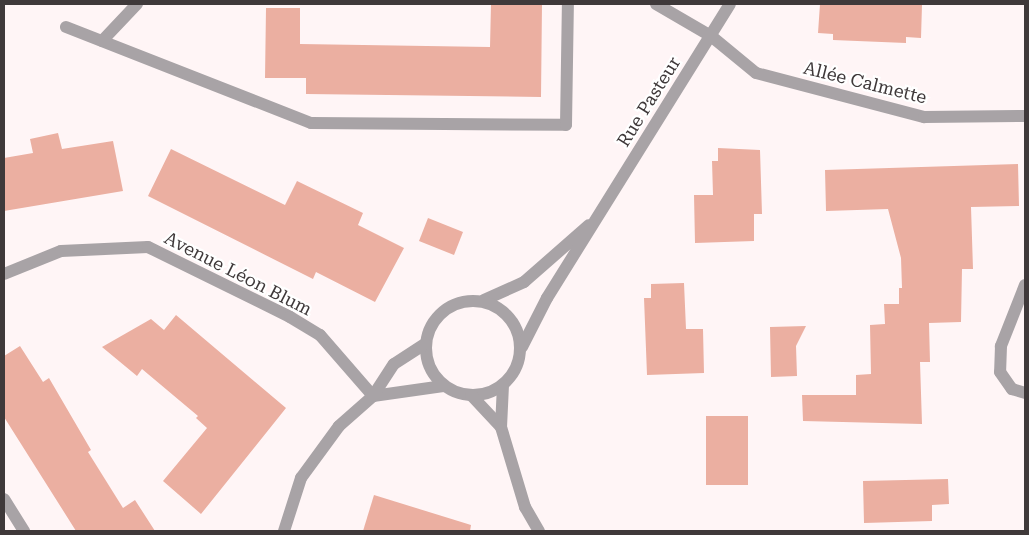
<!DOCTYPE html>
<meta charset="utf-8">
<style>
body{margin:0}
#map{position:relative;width:1029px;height:535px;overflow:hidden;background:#fff5f6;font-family:"Roboto Serif",serif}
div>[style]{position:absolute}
.building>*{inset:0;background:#ebafa1}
.service>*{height:12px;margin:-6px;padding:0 6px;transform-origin:6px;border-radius:6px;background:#a8a3a6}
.minor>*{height:12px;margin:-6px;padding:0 6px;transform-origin:6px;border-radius:6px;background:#a8a3a6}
.minor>.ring{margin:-6px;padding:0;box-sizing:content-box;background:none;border:12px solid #a8a3a6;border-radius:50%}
span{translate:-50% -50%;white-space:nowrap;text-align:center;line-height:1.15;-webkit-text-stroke:4.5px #fff;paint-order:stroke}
.street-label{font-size:18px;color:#3f393a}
.frame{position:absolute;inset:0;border:5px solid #3f393a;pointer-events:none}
</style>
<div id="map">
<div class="building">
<div style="clip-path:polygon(491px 4px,542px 4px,541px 97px,306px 94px,306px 78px,265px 78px,266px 8px,300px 8px,300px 44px,490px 47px)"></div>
<div style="clip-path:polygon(820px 4px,922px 5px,921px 38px,906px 37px,906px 43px,833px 40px,833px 34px,818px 33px)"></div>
<div style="clip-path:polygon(58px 133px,62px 149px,113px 141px,123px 191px,4px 211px,4px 158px,33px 153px,30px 139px)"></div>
<div style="clip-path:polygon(718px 148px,760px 150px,762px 214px,754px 214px,754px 241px,695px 243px,694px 195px,713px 195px,712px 161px,718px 161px)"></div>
<div style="clip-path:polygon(171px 149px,285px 205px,297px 181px,363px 213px,358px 225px,404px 248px,375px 302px,316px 272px,313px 279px,148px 196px)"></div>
<div style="clip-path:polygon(1018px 164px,1019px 206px,971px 207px,973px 269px,962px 269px,961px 322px,929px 323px,930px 362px,920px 362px,922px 424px,803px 421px,802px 395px,856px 395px,856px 375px,871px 374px,870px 325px,885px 324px,884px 304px,899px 304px,899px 288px,902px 288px,901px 258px,888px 209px,826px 211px,825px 170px)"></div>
<div style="clip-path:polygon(428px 218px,463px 232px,454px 255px,419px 241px)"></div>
<div style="clip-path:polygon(684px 283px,686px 329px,703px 329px,704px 373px,647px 375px,644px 298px,651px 298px,651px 284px)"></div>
<div style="clip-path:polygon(176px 315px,286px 408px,201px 514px,163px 481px,207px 428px,196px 418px,198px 416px,142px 369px,137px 376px,102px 347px,151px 319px,164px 330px)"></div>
<div style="clip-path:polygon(806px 326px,796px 346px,797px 376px,771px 377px,770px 327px)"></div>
<div style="clip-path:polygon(20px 346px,43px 382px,49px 378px,91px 450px,88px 452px,123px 508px,135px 500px,155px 531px,76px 531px,4px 417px,4px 356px)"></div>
<div style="clip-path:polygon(706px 416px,748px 416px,748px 485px,706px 485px)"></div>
<div style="clip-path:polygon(948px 479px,949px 504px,932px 505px,932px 521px,864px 523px,863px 481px)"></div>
<div style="clip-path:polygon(374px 495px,471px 525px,470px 531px,363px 531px)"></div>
</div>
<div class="service">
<div style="left:656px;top:4px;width:64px;rotate:30.2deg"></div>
<div style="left:66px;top:27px;width:263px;rotate:21.4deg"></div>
<div style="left:311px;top:123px;width:255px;rotate:0.4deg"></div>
<div style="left:566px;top:125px;width:121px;rotate:-89.1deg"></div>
<div style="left:102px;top:41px;width:51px;rotate:-46.6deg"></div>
</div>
<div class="minor">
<div style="left:711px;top:36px;width:58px;rotate:39.4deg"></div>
<div style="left:756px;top:73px;width:174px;rotate:14.7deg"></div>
<div style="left:924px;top:117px;width:101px;rotate:-0.6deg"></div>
<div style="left:4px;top:274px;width:61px;rotate:-22deg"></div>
<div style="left:61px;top:251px;width:87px;rotate:-2.6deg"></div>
<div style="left:148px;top:247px;width:158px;rotate:26.2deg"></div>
<div style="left:290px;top:317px;width:35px;rotate:31deg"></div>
<div style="left:320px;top:335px;width:81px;rotate:49deg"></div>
<div style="left:1025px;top:285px;width:66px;rotate:111.5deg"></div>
<div style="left:1001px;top:346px;width:26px;rotate:92deg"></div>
<div style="left:1000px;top:372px;width:21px;rotate:55deg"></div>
<div style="left:1012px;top:389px;width:14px;rotate:17deg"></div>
<div style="left:484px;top:300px;width:44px;rotate:-24.2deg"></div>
<div style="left:524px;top:282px;width:86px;rotate:-41.2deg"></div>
<div class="ring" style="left:426px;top:301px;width:82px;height:82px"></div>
<div style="left:522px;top:347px;width:55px;rotate:-63deg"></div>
<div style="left:547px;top:298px;width:346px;rotate:-58.1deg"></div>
<div style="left:503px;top:385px;width:42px;rotate:92.7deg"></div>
<div style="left:501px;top:427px;width:84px;rotate:73.3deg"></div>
<div style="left:525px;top:507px;width:28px;rotate:60deg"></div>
<div style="left:471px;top:395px;width:44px;rotate:46.8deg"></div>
<div style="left:373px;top:396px;width:71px;rotate:-8.1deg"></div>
<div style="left:4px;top:499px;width:38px;rotate:58deg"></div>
<div style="left:284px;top:531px;width:56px;rotate:-72.2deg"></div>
<div style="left:301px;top:478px;width:64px;rotate:-53.8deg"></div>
<div style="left:339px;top:426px;width:45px;rotate:-41.4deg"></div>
<div style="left:373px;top:396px;width:38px;rotate:-57deg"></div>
<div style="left:394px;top:364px;width:37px;rotate:-33deg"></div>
</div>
<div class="street-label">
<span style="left:865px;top:83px;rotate:14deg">Allée Calmette</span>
<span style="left:649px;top:102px;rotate:-58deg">Rue Pasteur</span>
<span style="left:238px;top:274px;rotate:27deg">Avenue Léon Blum</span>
</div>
<div class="frame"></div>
</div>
